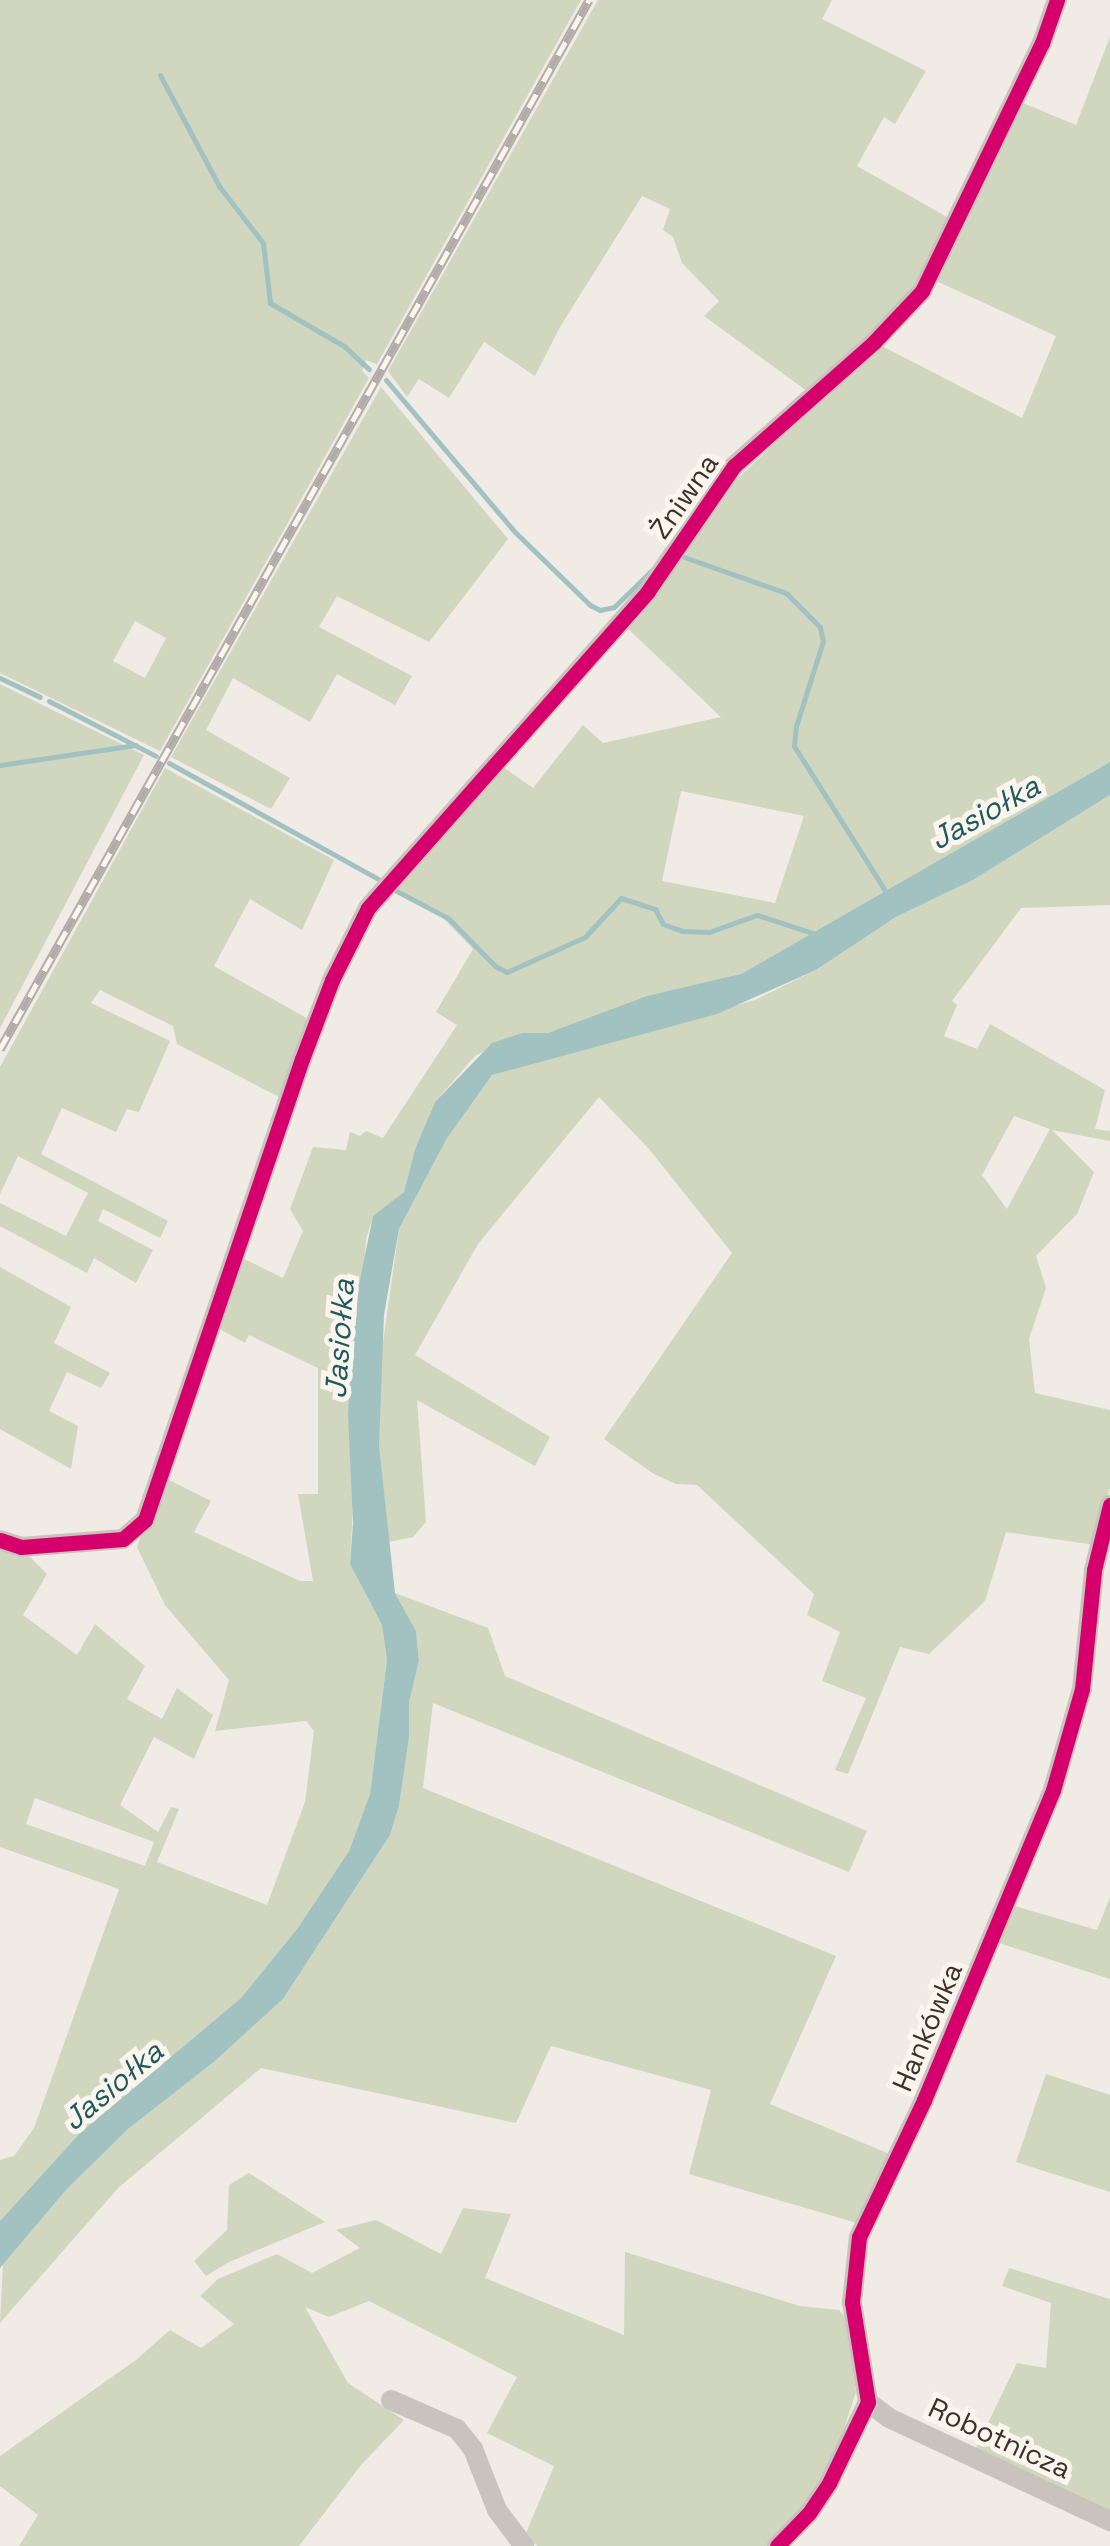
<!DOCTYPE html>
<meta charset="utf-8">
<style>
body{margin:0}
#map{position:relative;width:1110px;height:2546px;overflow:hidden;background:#f0ebe5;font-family:"Space Grotesk",sans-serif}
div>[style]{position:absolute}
.green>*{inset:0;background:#d1d6bf}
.water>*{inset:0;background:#a1c2c1}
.stream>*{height:5px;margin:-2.5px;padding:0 2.5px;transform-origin:2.5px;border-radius:2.5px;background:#a1c2c1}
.minor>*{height:20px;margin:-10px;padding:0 10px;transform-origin:10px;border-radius:10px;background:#c9c3be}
.rail>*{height:9px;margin-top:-4.5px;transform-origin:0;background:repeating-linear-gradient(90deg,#fbf5ee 0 15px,#b1aca8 0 30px);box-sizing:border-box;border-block:2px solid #b1aca8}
.cycleway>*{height:15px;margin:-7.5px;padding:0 7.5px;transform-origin:7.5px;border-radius:7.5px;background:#d6006c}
span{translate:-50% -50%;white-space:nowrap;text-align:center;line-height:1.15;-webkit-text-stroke:10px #fbf5ee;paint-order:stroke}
.street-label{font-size:28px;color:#3b302b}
.water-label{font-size:30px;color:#1f5a5e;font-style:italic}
</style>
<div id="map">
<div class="green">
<div style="clip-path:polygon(evenodd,0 0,581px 0,377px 364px,366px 360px,362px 371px,369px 378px,160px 751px,0 673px,0 0,135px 621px,166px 638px,145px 678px,113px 661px,135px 621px)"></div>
<div style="clip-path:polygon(598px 0,832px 0,822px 19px,926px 71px,895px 124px,884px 117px,857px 166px,947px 217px,938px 249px,904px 300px,807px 391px,704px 316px,719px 301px,682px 263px,673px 237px,663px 230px,670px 209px,642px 196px,560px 327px,535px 376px,484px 342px,449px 398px,419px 379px,407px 397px,388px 371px)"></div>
<div style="clip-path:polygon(evenodd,1110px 37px,1110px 762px,741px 974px,548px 1033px,522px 1033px,475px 1056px,435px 1102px,415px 1149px,404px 1192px,373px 1217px,366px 1239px,350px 1564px,382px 1625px,387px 1660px,370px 1794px,349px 1851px,297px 1929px,241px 1998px,79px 2134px,0 2221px,0 2160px,14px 2156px,34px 2128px,119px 1889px,0 1847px,0 1546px,24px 1551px,47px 1574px,23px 1615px,77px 1655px,95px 1624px,145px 1666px,127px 1699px,162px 1719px,177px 1688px,213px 1715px,194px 1759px,154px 1737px,120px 1805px,158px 1832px,171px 1807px,179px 1809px,157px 1862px,267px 1905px,305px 1802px,314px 1731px,306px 1721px,215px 1731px,229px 1680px,165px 1605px,137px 1547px,163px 1477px,211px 1501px,194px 1532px,300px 1581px,313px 1581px,298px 1494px,318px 1494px,318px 1368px,249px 1335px,245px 1343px,216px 1327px,238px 1256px,283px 1278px,303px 1231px,290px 1209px,313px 1147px,346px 1150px,350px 1132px,360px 1136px,366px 1131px,383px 1138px,457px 1025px,436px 1012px,473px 949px,443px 918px,393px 892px,500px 765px,533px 788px,583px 725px,603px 743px,721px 717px,624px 625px,730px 486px,878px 344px,1022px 418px,1056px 336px,934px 280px,1018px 101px,1076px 125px,1110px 37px,681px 791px,804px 816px,775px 903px,662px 881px,681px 791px,1110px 37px,35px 1798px,154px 1842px,145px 1866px,26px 1824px,35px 1798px)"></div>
<div style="clip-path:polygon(381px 387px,508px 539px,429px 642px,337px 596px,319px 627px,412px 676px,395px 705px,337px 674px,310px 722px,233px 678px,206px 730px,290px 778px,271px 809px,171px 757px)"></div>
<div style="clip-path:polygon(0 684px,144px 755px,0 1028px)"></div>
<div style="clip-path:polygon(165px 768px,334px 860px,302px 930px,250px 899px,214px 966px,310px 1020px,283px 1099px,177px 1044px,173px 1026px,100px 990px,91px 1003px,170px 1041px,139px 1112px,127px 1109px,116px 1132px,62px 1108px,41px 1154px,168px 1221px,160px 1238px,103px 1209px,98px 1221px,153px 1250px,136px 1283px,94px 1258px,87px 1273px,0 1226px,0 1203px,66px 1236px,88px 1193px,18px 1156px,0 1194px,0 1067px)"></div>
<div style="clip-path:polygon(evenodd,1110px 795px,1110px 905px,1021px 908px,952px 1001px,957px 1005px,944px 1036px,977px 1049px,990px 1024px,1105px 1090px,1095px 1129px,1110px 1131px,1110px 1141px,1052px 1130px,1094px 1172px,1077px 1214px,1036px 1256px,1046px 1288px,1029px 1339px,1035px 1393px,1110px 1410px,1110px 1487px,1095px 1545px,1006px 1532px,985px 1601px,929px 1654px,900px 1647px,848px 1774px,835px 1770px,866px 1698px,822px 1681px,840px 1632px,807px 1615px,814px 1594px,697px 1485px,676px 1484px,654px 1474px,604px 1439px,732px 1253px,649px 1149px,599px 1097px,478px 1244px,415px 1355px,550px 1437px,535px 1466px,417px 1400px,426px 1522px,413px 1537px,389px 1542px,379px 1445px,380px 1364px,399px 1229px,446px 1140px,492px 1075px,755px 1000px,816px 970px,896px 917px,973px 880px,1110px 795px,1014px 1116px,1050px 1129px,1007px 1209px,982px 1175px,1014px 1116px)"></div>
<div style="clip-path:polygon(0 1267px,71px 1307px,54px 1343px,110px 1373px,101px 1388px,67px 1372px,49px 1411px,78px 1426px,71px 1469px,0 1429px)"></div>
<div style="clip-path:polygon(395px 1593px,488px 1628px,505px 1676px,867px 1831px,849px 1872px,433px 1703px,423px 1788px,836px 1956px,770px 2104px,892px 2155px,857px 2223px,689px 2174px,711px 2090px,551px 2046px,516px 2123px,261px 2068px,118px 2188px,0 2323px,3px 2264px,66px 2190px,128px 2129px,215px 2061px,283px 1999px,390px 1835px,399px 1806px,409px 1738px,409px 1702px,419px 1661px,416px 1631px)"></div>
<div style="clip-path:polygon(1110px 1897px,1110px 1979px,996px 1942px,1014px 1906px,1097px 1930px)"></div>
<div style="clip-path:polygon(1046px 2074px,1110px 2095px,1110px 2192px,1016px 2162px)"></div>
<div style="clip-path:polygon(249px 2173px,325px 2222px,229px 2262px,206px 2276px,194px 2261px,227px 2230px,229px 2185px)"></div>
<div style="clip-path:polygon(463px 2208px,511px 2214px,485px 2278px,624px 2335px,625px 2252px,800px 2306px,839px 2310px,845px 2317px,856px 2392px,839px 2444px,817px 2488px,771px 2546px,538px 2546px,524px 2538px,554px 2466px,487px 2433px,517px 2377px,369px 2301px,329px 2317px,305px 2307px,348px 2383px,404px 2420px,361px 2465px,299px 2546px,19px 2546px,38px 2515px,0 2486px,0 2456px,136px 2360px,170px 2330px,201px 2348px,234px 2324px,200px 2296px,218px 2279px,277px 2254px,312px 2273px,360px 2248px,336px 2230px,376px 2220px,441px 2254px)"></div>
<div style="clip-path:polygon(1009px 2268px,1110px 2299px,1110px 2514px,975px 2450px,1017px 2363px,1046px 2368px,1051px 2303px,1002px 2286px)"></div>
</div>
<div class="water">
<div style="clip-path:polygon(1110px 762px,1110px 795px,973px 880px,896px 917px,816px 970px,717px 1014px,492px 1075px,446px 1140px,399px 1229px,384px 1315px,379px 1445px,395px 1593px,416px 1631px,419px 1661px,409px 1702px,409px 1738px,399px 1806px,390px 1835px,283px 1999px,215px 2061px,128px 2129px,66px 2190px,0 2268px,0 2221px,79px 2134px,241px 1998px,297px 1929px,349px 1851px,370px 1794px,387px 1660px,382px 1625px,350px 1564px,353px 1523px,348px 1415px,353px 1314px,373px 1216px,404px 1192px,415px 1149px,435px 1102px,492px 1043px,522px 1033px,548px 1033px,647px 996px,741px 974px)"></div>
</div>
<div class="stream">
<div style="left:160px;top:75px;width:126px;rotate:62deg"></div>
<div style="left:219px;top:186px;width:72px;rotate:52.3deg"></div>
<div style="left:263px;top:243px;width:60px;rotate:83.3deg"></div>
<div style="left:270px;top:303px;width:86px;rotate:30.2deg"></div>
<div style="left:344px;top:346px;width:34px;rotate:43deg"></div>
<div style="left:386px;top:380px;width:199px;rotate:49.7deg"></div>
<div style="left:515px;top:532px;width:105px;rotate:44.2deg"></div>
<div style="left:590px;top:605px;width:11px;rotate:27deg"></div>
<div style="left:600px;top:610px;width:14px;rotate:-12deg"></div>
<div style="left:614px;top:607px;width:52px;rotate:-44.2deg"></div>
<div style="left:684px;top:557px;width:108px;rotate:19.4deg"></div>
<div style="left:786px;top:593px;width:48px;rotate:45deg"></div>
<div style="left:820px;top:627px;width:14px;rotate:78deg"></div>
<div style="left:823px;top:641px;width:89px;rotate:107.6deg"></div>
<div style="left:796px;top:726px;width:20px;rotate:96deg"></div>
<div style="left:794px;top:746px;width:176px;rotate:57.8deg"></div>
<div style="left:0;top:678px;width:44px;rotate:25.4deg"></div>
<div style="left:49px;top:701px;width:120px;rotate:27.2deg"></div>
<div style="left:169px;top:763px;width:239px;rotate:29deg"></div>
<div style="left:0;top:765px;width:137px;rotate:-8.4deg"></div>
<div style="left:391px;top:888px;width:64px;rotate:27.8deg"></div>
<div style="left:448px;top:918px;width:67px;rotate:45.6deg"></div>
<div style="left:495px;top:966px;width:13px;rotate:27deg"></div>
<div style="left:507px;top:972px;width:85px;rotate:-24.2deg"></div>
<div style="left:585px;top:937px;width:53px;rotate:-47.3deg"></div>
<div style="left:621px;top:898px;width:36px;rotate:18deg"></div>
<div style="left:655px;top:909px;width:17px;rotate:62deg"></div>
<div style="left:663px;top:924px;width:20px;rotate:20deg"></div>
<div style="left:682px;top:931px;width:27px;rotate:2deg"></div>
<div style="left:709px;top:932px;width:51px;rotate:-19.5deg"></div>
<div style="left:757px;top:915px;width:62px;rotate:17.9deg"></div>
</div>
<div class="minor">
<div style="left:0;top:1540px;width:22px;rotate:18deg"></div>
<div style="left:21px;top:1547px;width:102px;rotate:-4.5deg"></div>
<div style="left:123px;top:1539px;width:29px;rotate:-41deg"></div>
<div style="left:145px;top:1520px;width:487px;rotate:-71.2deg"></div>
<div style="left:302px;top:1059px;width:85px;rotate:-69.2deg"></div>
<div style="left:332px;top:980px;width:80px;rotate:-63.4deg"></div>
<div style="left:368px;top:908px;width:423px;rotate:-48.5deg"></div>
<div style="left:648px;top:591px;width:152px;rotate:-55.5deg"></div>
<div style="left:734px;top:466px;width:187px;rotate:-41.5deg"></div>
<div style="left:874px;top:342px;width:70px;rotate:-46.7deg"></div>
<div style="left:922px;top:291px;width:276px;rotate:-64.2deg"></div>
<div style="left:1042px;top:43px;width:46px;rotate:-70.8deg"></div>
<div style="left:391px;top:2400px;width:72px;rotate:23.7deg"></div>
<div style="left:457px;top:2429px;width:26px;rotate:51deg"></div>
<div style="left:473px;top:2449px;width:66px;rotate:68.5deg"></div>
<div style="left:497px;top:2510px;width:45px;rotate:53.1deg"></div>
<div style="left:868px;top:2402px;width:26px;rotate:37deg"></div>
<div style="left:889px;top:2418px;width:244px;rotate:25deg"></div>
<div style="left:777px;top:2546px;width:46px;rotate:-45.9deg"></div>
<div style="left:809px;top:2513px;width:36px;rotate:-56deg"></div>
<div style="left:829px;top:2483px;width:90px;rotate:-64.3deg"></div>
<div style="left:868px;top:2402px;width:101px;rotate:-99.1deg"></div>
<div style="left:852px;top:2302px;width:65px;rotate:-83.9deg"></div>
<div style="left:859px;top:2237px;width:152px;rotate:-64.6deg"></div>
<div style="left:924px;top:2100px;width:336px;rotate:-67.4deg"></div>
<div style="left:1053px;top:1790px;width:105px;rotate:-74deg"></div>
<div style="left:1082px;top:1689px;width:120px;rotate:-84.2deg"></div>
<div style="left:1094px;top:1570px;width:67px;rotate:-76.2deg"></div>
</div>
<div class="rail">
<div style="left:0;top:1049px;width:1203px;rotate:-60.69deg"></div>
</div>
<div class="cycleway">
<div style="left:0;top:1540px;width:22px;rotate:18deg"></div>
<div style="left:21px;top:1547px;width:102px;rotate:-4.5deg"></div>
<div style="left:123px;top:1539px;width:29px;rotate:-41deg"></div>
<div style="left:145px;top:1520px;width:487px;rotate:-71.2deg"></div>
<div style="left:302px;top:1059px;width:85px;rotate:-69.2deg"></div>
<div style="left:332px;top:980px;width:80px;rotate:-63.4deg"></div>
<div style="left:368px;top:908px;width:423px;rotate:-48.5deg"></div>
<div style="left:648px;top:591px;width:152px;rotate:-55.5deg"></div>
<div style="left:734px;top:466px;width:187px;rotate:-41.5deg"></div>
<div style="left:874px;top:342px;width:70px;rotate:-46.7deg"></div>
<div style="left:922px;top:291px;width:276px;rotate:-64.2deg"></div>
<div style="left:1042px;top:43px;width:46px;rotate:-70.8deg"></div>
<div style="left:777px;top:2546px;width:46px;rotate:-45.9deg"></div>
<div style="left:809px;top:2513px;width:36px;rotate:-56deg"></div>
<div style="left:829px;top:2483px;width:90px;rotate:-64.3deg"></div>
<div style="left:868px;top:2402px;width:101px;rotate:-99.1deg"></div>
<div style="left:852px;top:2302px;width:65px;rotate:-83.9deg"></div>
<div style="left:859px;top:2237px;width:152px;rotate:-64.6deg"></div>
<div style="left:924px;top:2100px;width:336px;rotate:-67.4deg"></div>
<div style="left:1053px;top:1790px;width:105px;rotate:-74deg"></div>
<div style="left:1082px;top:1689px;width:120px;rotate:-84.2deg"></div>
<div style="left:1094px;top:1570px;width:67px;rotate:-76.2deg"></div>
</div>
<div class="street-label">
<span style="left:684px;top:496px;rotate:-55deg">Żniwna</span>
<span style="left:927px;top:2027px;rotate:-67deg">Hankówka</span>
<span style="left:1000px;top:2438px;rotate:25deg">Robotnicza</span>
</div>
<div class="water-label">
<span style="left:985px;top:813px;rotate:-29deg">Jasiołka</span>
<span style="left:340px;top:1339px;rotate:-86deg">Jasiołka</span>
<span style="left:113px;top:2086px;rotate:-40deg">Jasiołka</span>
</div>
</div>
